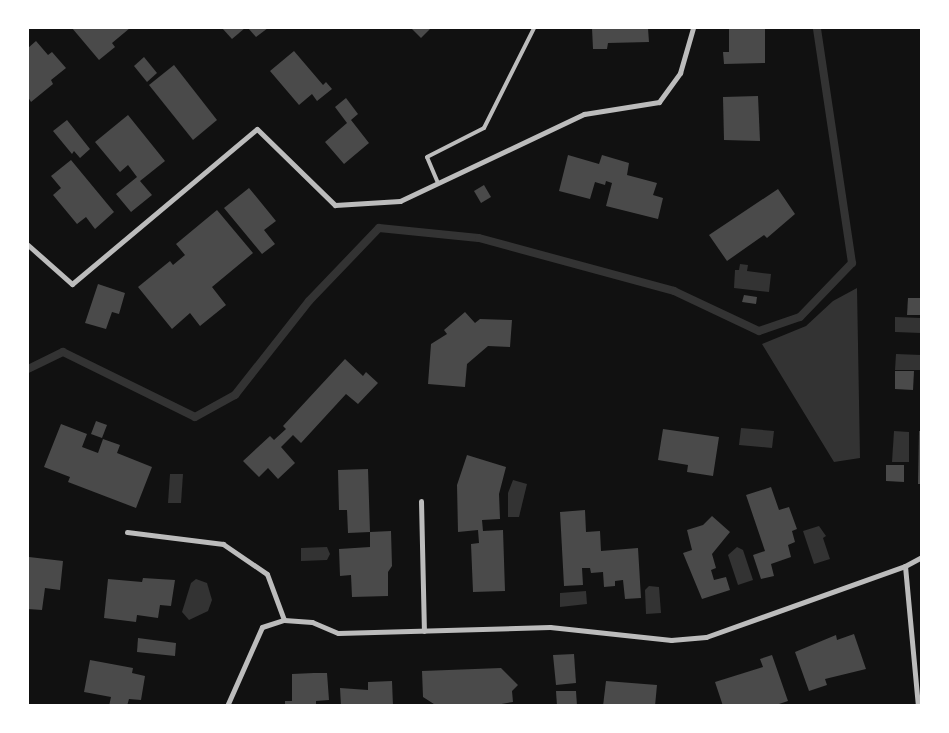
<!DOCTYPE html>
<style>
body{margin:0}
#map{position:relative;width:949px;height:733px;overflow:hidden;background:#111;font-family:"Alegreya Sans",sans-serif}
div>[style]{position:absolute}
.water>*{inset:0;background:#333}
.stream>*{height:8px;margin:-4px;padding:0 4px;transform-origin:4px;border-radius:4px;background:#333}
.building>*{inset:0;background:#4a4a4a}
.service>*{height:4px;margin:-2px;padding:0 2px;transform-origin:2px;border-radius:2px;background:#bcbcbc}
.minor>*{height:5px;margin:-2.5px;padding:0 2.5px;transform-origin:2.5px;border-radius:2.5px;background:#bcbcbc}
span{translate:-50% -50%;white-space:nowrap;text-align:center;line-height:1.15;-webkit-text-stroke:5px #fff;paint-order:stroke}
.frame{position:absolute;inset:0;border:29px solid #fff;pointer-events:none}
</style>
<div id="map">
<div class="water">
<div style="clip-path:polygon(740px 264px,748px 265px,747px 271px,771px 274px,769px 292px,734px 288px,735px 270px,739px 270px)"></div>
<div style="clip-path:polygon(857px 288px,860px 458px,834px 462px,762px 344px,806px 326px,833px 301px)"></div>
<div style="clip-path:polygon(895px 317px,921px 318px,921px 333px,895px 332px)"></div>
<div style="clip-path:polygon(896px 354px,921px 355px,921px 370px,895px 370px)"></div>
<div style="clip-path:polygon(741px 428px,774px 431px,772px 448px,739px 445px)"></div>
<div style="clip-path:polygon(894px 431px,909px 432px,909px 462px,892px 462px)"></div>
<div style="clip-path:polygon(170px 474px,183px 474px,181px 503px,168px 503px)"></div>
<div style="clip-path:polygon(513px 480px,527px 484px,519px 517px,508px 517px,508px 493px)"></div>
<div style="clip-path:polygon(819px 526px,826px 536px,823px 538px,830px 559px,814px 564px,803px 531px)"></div>
<div style="clip-path:polygon(327px 547px,330px 554px,327px 560px,301px 561px,301px 548px)"></div>
<div style="clip-path:polygon(737px 547px,743px 550px,753px 580px,738px 585px,728px 555px)"></div>
<div style="clip-path:polygon(196px 579px,207px 583px,212px 600px,208px 611px,189px 620px,182px 612px,191px 583px)"></div>
<div style="clip-path:polygon(649px 586px,659px 587px,661px 613px,646px 614px,645px 590px)"></div>
<div style="clip-path:polygon(586px 591px,587px 604px,560px 607px,560px 593px)"></div>
</div>
<div class="stream">
<div style="left:28px;top:369px;width:39px;rotate:-26deg"></div>
<div style="left:63px;top:352px;width:147px;rotate:26.2deg"></div>
<div style="left:195px;top:417px;width:46px;rotate:-28.8deg"></div>
<div style="left:235px;top:395px;width:120px;rotate:-51.8deg"></div>
<div style="left:309px;top:301px;width:101px;rotate:-46.2deg"></div>
<div style="left:379px;top:228px;width:100px;rotate:5.7deg"></div>
<div style="left:479px;top:238px;width:202px;rotate:15.2deg"></div>
<div style="left:674px;top:291px;width:94px;rotate:25.2deg"></div>
<div style="left:759px;top:331px;width:43px;rotate:-18.9deg"></div>
<div style="left:800px;top:317px;width:75px;rotate:-46.1deg"></div>
<div style="left:852px;top:263px;width:238px;rotate:-98.5deg"></div>
</div>
<div class="building">
<div style="clip-path:polygon(72px 28px,130px 28px,112px 43px,115px 47px,99px 60px)"></div>
<div style="clip-path:polygon(222px 28px,245px 28px,232px 39px)"></div>
<div style="clip-path:polygon(248px 28px,268px 28px,256px 37px)"></div>
<div style="clip-path:polygon(411px 28px,431px 28px,421px 38px)"></div>
<div style="clip-path:polygon(592px 28px,648px 28px,649px 42px,608px 43px,607px 49px,593px 49px)"></div>
<div style="clip-path:polygon(729px 28px,765px 28px,765px 63px,724px 64px,723px 52px,729px 52px)"></div>
<div style="clip-path:polygon(36px 41px,48px 55px,52px 52px,66px 68px,51px 80px,53px 84px,31px 102px,28px 97px,28px 48px)"></div>
<div style="clip-path:polygon(294px 51px,323px 85px,326px 82px,332px 89px,317px 101px,312px 94px,299px 105px,270px 71px)"></div>
<div style="clip-path:polygon(144px 57px,157px 73px,147px 82px,134px 66px)"></div>
<div style="clip-path:polygon(174px 65px,217px 120px,193px 140px,149px 85px)"></div>
<div style="clip-path:polygon(758px 96px,760px 141px,724px 140px,723px 97px)"></div>
<div style="clip-path:polygon(346px 98px,358px 114px,351px 120px,369px 143px,344px 164px,325px 142px,347px 123px,335px 107px)"></div>
<div style="clip-path:polygon(128px 115px,165px 161px,140px 181px,152px 195px,131px 212px,116px 194px,137px 177px,128px 165px,120px 172px,95px 142px)"></div>
<div style="clip-path:polygon(67px 120px,90px 149px,80px 158px,74px 151px,72px 154px,53px 131px)"></div>
<div style="clip-path:polygon(568px 155px,599px 164px,602px 155px,629px 163px,627px 175px,657px 183px,653px 195px,663px 198px,658px 219px,606px 206px,612px 183px,606px 181px,605px 185px,595px 182px,590px 199px,559px 191px)"></div>
<div style="clip-path:polygon(71px 160px,114px 212px,95px 229px,86px 217px,77px 224px,53px 195px,61px 188px,51px 176px)"></div>
<div style="clip-path:polygon(484px 185px,491px 197px,481px 203px,474px 191px)"></div>
<div style="clip-path:polygon(249px 188px,276px 221px,264px 230px,275px 244px,262px 254px,224px 208px)"></div>
<div style="clip-path:polygon(778px 189px,795px 214px,767px 238px,764px 235px,727px 261px,709px 235px)"></div>
<div style="clip-path:polygon(217px 210px,253px 253px,212px 287px,226px 305px,200px 326px,190px 313px,172px 329px,138px 287px,170px 261px,173px 265px,185px 255px,176px 244px)"></div>
<div style="clip-path:polygon(98px 284px,125px 293px,119px 314px,112px 312px,106px 329px,85px 323px)"></div>
<div style="clip-path:polygon(744px 295px,757px 297px,756px 304px,742px 302px)"></div>
<div style="clip-path:polygon(908px 298px,922px 298px,922px 315px,907px 315px)"></div>
<div style="clip-path:polygon(465px 312px,475px 323px,480px 319px,512px 320px,510px 347px,488px 346px,467px 364px,465px 387px,428px 384px,431px 344px,447px 334px,444px 330px)"></div>
<div style="clip-path:polygon(345px 359px,363px 376px,366px 372px,378px 383px,358px 404px,346px 394px,301px 443px,293px 435px,281px 447px,295px 463px,278px 479px,268px 468px,259px 477px,243px 461px,270px 436px,274px 440px,286px 429px,283px 426px)"></div>
<div style="clip-path:polygon(895px 371px,914px 371px,913px 390px,895px 389px)"></div>
<div style="clip-path:polygon(96px 421px,107px 425px,102px 438px,91px 434px)"></div>
<div style="clip-path:polygon(61px 424px,87px 434px,82px 447px,98px 453px,103px 439px,120px 445px,117px 453px,152px 467px,136px 508px,68px 482px,70px 477px,44px 467px)"></div>
<div style="clip-path:polygon(663px 429px,719px 437px,713px 476px,687px 472px,688px 465px,658px 460px)"></div>
<div style="clip-path:polygon(919px 431px,922px 431px,922px 484px,918px 484px)"></div>
<div style="clip-path:polygon(467px 455px,506px 467px,499px 494px,500px 519px,482px 520px,483px 531px,503px 530px,505px 591px,473px 592px,471px 544px,479px 543px,478px 530px,458px 532px,457px 485px)"></div>
<div style="clip-path:polygon(886px 465px,904px 465px,904px 482px,886px 481px)"></div>
<div style="clip-path:polygon(368px 469px,370px 532px,391px 531px,392px 566px,388px 572px,388px 596px,352px 597px,351px 575px,340px 576px,339px 549px,370px 547px,370px 532px,348px 533px,347px 510px,339px 510px,338px 470px)"></div>
<div style="clip-path:polygon(771px 487px,779px 510px,789px 507px,797px 529px,792px 531px,795px 542px,788px 545px,791px 557px,771px 564px,774px 576px,761px 579px,753px 555px,765px 551px,746px 495px)"></div>
<div style="clip-path:polygon(585px 510px,586px 532px,600px 531px,601px 551px,638px 548px,641px 598px,625px 599px,623px 580px,615px 581px,615px 586px,604px 587px,603px 572px,591px 573px,590px 568px,582px 568px,583px 585px,564px 586px,560px 512px)"></div>
<div style="clip-path:polygon(712px 516px,730px 532px,712px 554px,716px 568px,711px 570px,714px 580px,726px 577px,730px 590px,702px 599px,683px 553px,692px 550px,687px 530px,703px 525px)"></div>
<div style="clip-path:polygon(29px 557px,63px 561px,60px 590px,45px 588px,42px 610px,28px 609px)"></div>
<div style="clip-path:polygon(143px 578px,175px 580px,171px 606px,160px 605px,158px 618px,137px 615px,136px 622px,104px 618px,108px 579px,142px 582px)"></div>
<div style="clip-path:polygon(854px 634px,866px 669px,825px 679px,827px 685px,809px 691px,795px 652px,836px 635px,837px 640px)"></div>
<div style="clip-path:polygon(138px 638px,176px 643px,175px 656px,137px 652px)"></div>
<div style="clip-path:polygon(574px 654px,576px 683px,556px 685px,553px 655px)"></div>
<div style="clip-path:polygon(772px 655px,788px 701px,773px 706px,723px 706px,715px 682px,763px 667px,760px 659px)"></div>
<div style="clip-path:polygon(90px 660px,133px 668px,132px 673px,145px 676px,141px 700px,129px 699px,127px 706px,109px 706px,111px 697px,84px 692px)"></div>
<div style="clip-path:polygon(501px 668px,518px 685px,512px 691px,513px 702px,490px 706px,437px 706px,423px 697px,422px 671px)"></div>
<div style="clip-path:polygon(314px 673px,327px 673px,329px 700px,316px 701px,316px 706px,285px 706px,285px 701px,292px 701px,292px 674px)"></div>
<div style="clip-path:polygon(392px 681px,393px 706px,341px 706px,340px 688px,368px 690px,368px 682px)"></div>
<div style="clip-path:polygon(606px 681px,657px 685px,655px 706px,603px 706px)"></div>
<div style="clip-path:polygon(556px 691px,576px 691px,577px 706px,557px 706px)"></div>
</div>
<div class="service">
<div style="left:438px;top:183px;width:28px;rotate:-113deg"></div>
<div style="left:427px;top:157px;width:64px;rotate:-27deg"></div>
<div style="left:484px;top:128px;width:112px;rotate:-63.4deg"></div>
</div>
<div class="minor">
<div style="left:28px;top:245px;width:59px;rotate:41.6deg"></div>
<div style="left:72px;top:284px;width:241px;rotate:-40deg"></div>
<div style="left:257px;top:129px;width:109px;rotate:44.3deg"></div>
<div style="left:335px;top:205px;width:65px;rotate:-3.5deg"></div>
<div style="left:400px;top:201px;width:204px;rotate:-25.3deg"></div>
<div style="left:584px;top:114px;width:76px;rotate:-9.1deg"></div>
<div style="left:659px;top:102px;width:36px;rotate:-54deg"></div>
<div style="left:680px;top:73px;width:47px;rotate:-73.9deg"></div>
<div style="left:421px;top:501px;width:130px;rotate:88.7deg"></div>
<div style="left:127px;top:532px;width:97px;rotate:7.1deg"></div>
<div style="left:223px;top:544px;width:53px;rotate:34.3deg"></div>
<div style="left:267px;top:574px;width:49px;rotate:69.7deg"></div>
<div style="left:905px;top:566px;width:141px;rotate:84.7deg"></div>
<div style="left:227px;top:706px;width:86px;rotate:-66.1deg"></div>
<div style="left:262px;top:627px;width:23px;rotate:-18deg"></div>
<div style="left:284px;top:620px;width:28px;rotate:4deg"></div>
<div style="left:312px;top:622px;width:28px;rotate:23deg"></div>
<div style="left:338px;top:633px;width:212px;rotate:-1.6deg"></div>
<div style="left:550px;top:627px;width:122px;rotate:6.1deg"></div>
<div style="left:671px;top:640px;width:35px;rotate:-5deg"></div>
<div style="left:706px;top:637px;width:211px;rotate:-19.6deg"></div>
<div style="left:905px;top:566px;width:19px;rotate:-28deg"></div>
</div>
<div class="frame"></div>
</div>
